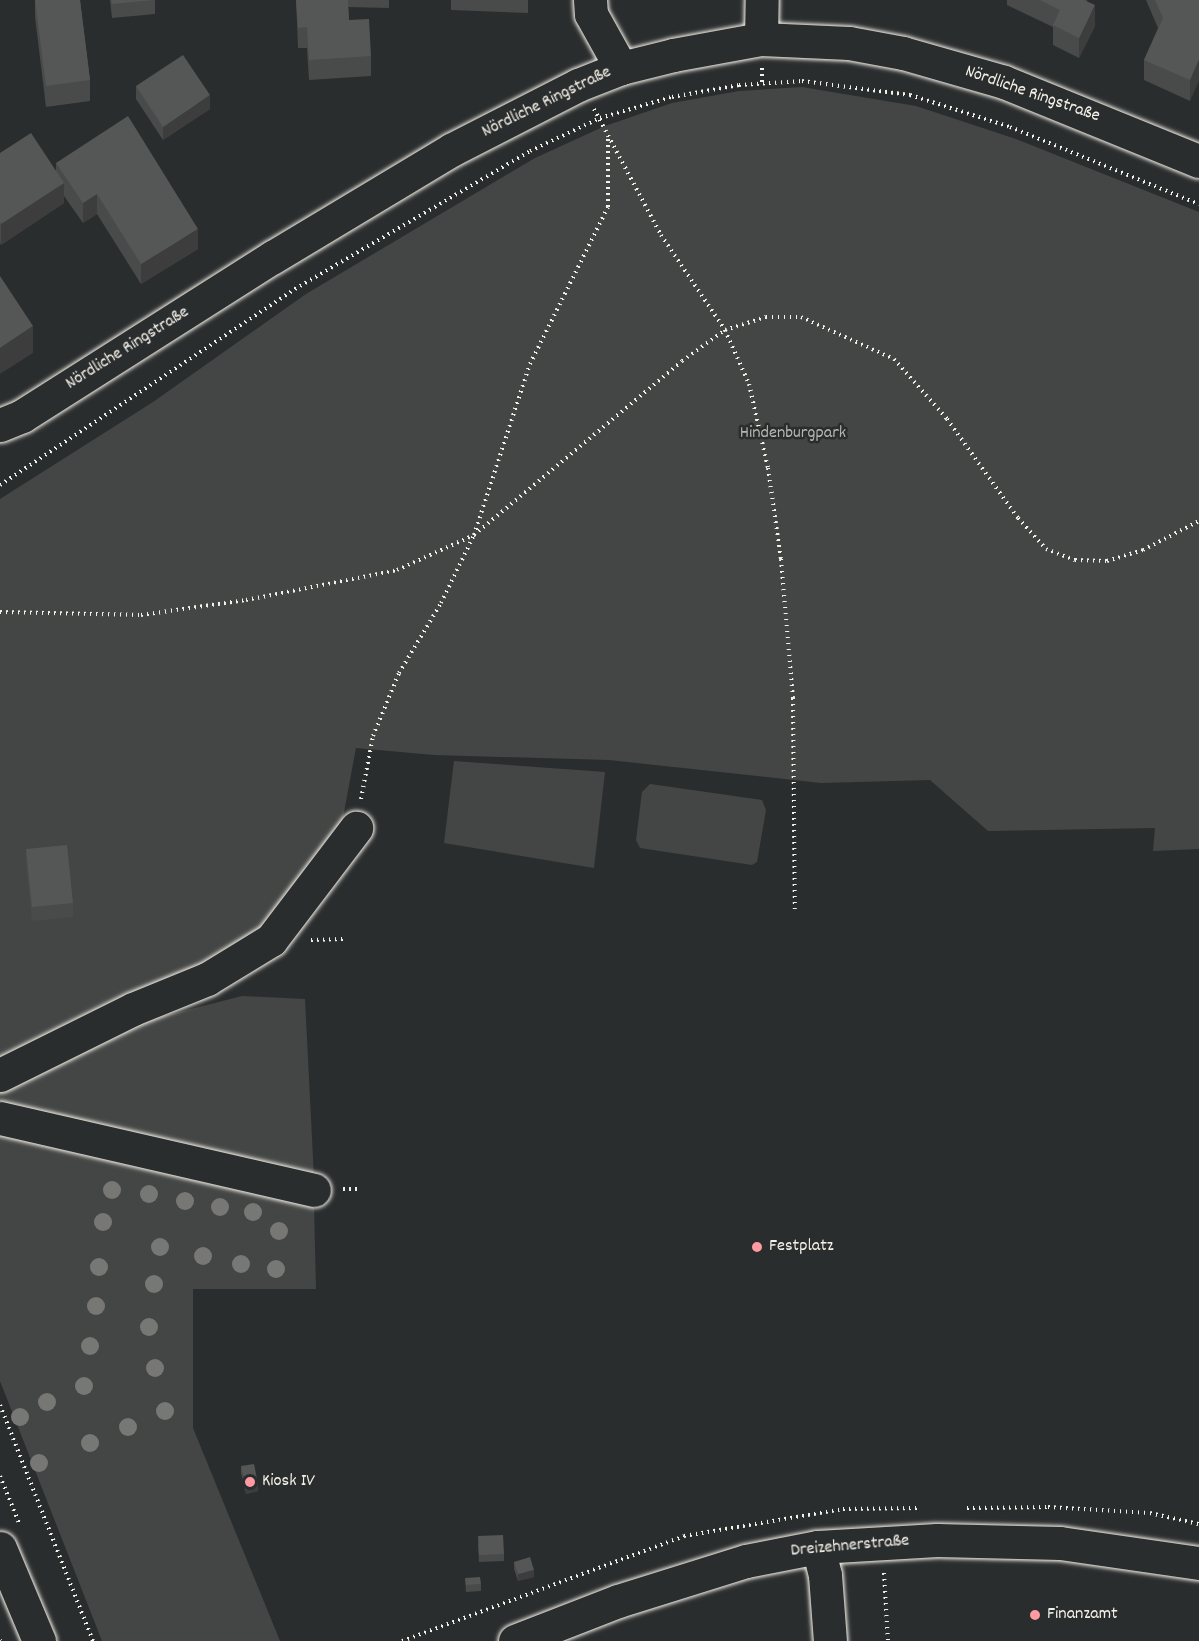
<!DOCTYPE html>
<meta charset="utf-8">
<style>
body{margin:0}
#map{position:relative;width:1199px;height:1641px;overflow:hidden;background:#2a2d2e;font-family:Dekko,sans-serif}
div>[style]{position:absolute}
.green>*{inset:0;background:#444645}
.path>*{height:4px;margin-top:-2px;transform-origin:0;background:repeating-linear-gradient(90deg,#f4f1e8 0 1.5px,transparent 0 6px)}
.roads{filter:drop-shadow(0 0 2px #f4f1e8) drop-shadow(0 0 2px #f4f1e8)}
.minor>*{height:33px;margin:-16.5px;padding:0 16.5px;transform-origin:16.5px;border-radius:16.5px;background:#2a2d2e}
.major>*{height:33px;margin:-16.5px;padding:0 16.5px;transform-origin:16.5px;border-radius:16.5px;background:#2a2d2e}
.trees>*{width:18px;height:18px;margin:-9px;border-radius:50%;background:#777875}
.wall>*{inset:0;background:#494b4a}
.shaded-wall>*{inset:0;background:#3c3d3c}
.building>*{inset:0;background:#555756}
.dots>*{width:16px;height:16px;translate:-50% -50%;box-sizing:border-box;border:3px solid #2a2d2e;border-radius:50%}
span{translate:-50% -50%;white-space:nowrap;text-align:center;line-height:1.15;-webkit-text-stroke:5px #2a2d2e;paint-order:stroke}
.street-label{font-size:18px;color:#f4f1e8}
.park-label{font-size:18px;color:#b6b5af}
.poi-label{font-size:18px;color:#f4f1e8}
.left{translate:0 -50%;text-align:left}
</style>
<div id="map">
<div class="green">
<div style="clip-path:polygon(802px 87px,916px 106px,1016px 139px,1199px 212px,1199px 849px,1153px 851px,1155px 828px,988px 831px,930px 780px,821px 783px,609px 760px,434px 755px,356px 748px,342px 823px,265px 928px,201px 967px,0 1060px,0 499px,153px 402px,306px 294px,535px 158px,605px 126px,672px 103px,739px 91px)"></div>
<div style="clip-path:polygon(454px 761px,605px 772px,594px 868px,444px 843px)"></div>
<div style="clip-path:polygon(650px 784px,762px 800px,766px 810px,757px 862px,752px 865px,640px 848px,636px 840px,642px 792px)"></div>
<div style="clip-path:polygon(242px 996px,305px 999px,314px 1178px,0 1102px,0 1092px,148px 1020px)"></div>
<div style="clip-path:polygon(0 1130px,314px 1205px,316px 1289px,193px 1289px,193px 1428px,280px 1641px,102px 1641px,0 1381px)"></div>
</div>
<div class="path">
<div style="left:762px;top:68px;width:14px;rotate:90deg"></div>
<div style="left:594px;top:109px;width:143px;rotate:62deg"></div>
<div style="left:661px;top:235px;width:115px;rotate:56deg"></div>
<div style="left:725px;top:330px;width:59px;rotate:66deg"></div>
<div style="left:749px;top:384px;width:86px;rotate:77.3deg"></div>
<div style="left:768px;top:468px;width:92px;rotate:81.9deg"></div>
<div style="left:781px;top:559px;width:140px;rotate:85.1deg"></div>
<div style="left:793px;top:698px;width:211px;rotate:89.5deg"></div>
<div style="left:0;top:485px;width:360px;rotate:-33.6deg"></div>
<div style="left:300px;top:286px;width:267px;rotate:-30.4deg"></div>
<div style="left:530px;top:151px;width:77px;rotate:-25.2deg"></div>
<div style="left:600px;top:118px;width:75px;rotate:-16.3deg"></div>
<div style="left:672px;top:97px;width:68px;rotate:-10.2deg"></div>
<div style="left:739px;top:85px;width:63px;rotate:-3.6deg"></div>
<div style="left:802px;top:81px;width:109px;rotate:7.4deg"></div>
<div style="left:910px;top:95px;width:105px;rotate:17.7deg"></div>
<div style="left:1010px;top:127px;width:204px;rotate:22.2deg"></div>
<div style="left:0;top:612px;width:141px;rotate:1.2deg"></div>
<div style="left:141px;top:615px;width:106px;rotate:-8.1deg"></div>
<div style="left:246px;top:600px;width:154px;rotate:-11.2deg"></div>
<div style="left:397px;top:570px;width:85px;rotate:-24.4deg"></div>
<div style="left:474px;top:535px;width:271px;rotate:-39.9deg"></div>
<div style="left:682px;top:361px;width:53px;rotate:-35.8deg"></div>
<div style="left:725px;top:330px;width:43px;rotate:-17.6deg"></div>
<div style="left:766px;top:317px;width:35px"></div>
<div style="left:801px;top:317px;width:102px;rotate:24.3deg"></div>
<div style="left:894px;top:359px;width:80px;rotate:48.5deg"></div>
<div style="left:947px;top:419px;width:122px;rotate:54.4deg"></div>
<div style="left:1018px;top:518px;width:42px;rotate:47.9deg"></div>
<div style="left:1046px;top:549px;width:31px;rotate:21deg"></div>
<div style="left:1075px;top:560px;width:32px;rotate:2deg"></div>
<div style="left:1107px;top:561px;width:38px;rotate:-17deg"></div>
<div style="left:1143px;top:550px;width:63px;rotate:-27.4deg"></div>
<div style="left:361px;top:799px;width:64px;rotate:-79.2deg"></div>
<div style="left:373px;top:736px;width:68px;rotate:-67.6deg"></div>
<div style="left:399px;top:673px;width:82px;rotate:-59deg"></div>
<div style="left:441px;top:603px;width:76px;rotate:-64.1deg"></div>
<div style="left:474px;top:535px;width:180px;rotate:-71.9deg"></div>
<div style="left:530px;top:364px;width:175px;rotate:-63.6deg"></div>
<div style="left:608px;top:207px;width:68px;rotate:-90deg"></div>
<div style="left:311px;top:940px;width:32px;rotate:-2deg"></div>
<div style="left:343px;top:1189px;width:17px"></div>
<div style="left:0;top:1405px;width:254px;rotate:68.5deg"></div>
<div style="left:0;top:1476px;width:51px;rotate:68deg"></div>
<div style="left:967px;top:1508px;width:81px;rotate:-0.7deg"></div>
<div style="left:1048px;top:1507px;width:102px;rotate:3.4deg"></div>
<div style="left:1150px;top:1513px;width:50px;rotate:12.7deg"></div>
<div style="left:884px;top:1573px;width:68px;rotate:86.6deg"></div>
<div style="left:0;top:1640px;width:1px;rotate:45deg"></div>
<div style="left:402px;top:1641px;width:301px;rotate:-20.4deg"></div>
<div style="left:684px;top:1536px;width:161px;rotate:-9.6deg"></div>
<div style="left:843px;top:1509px;width:75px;rotate:-0.8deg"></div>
</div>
<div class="roads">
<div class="minor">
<div style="left:590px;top:0;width:14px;rotate:86deg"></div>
<div style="left:591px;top:14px;width:62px;rotate:60.9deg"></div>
<div style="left:761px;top:39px;width:39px;rotate:-89deg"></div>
<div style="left:0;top:1075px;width:148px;rotate:-26.4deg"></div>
<div style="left:133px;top:1009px;width:80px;rotate:-22.1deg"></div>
<div style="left:207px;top:979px;width:75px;rotate:-31.4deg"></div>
<div style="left:271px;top:940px;width:141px;rotate:-52.8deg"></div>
<div style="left:0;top:1118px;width:322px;rotate:12.9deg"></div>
<div style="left:818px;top:1547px;width:29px;rotate:76deg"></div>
<div style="left:825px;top:1575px;width:66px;rotate:85.7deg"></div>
<div style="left:0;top:1548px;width:101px;rotate:67.2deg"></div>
<div style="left:515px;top:1641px;width:110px;rotate:-21.2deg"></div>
<div style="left:618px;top:1601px;width:134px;rotate:-17.4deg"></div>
<div style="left:746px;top:1561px;width:73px;rotate:-11deg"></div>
<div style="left:818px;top:1547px;width:119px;rotate:-3.4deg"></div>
<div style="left:937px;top:1540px;width:123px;rotate:1.4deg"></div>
<div style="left:1060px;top:1543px;width:140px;rotate:8.2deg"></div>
</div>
<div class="major">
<div style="left:0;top:425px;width:24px;rotate:-22deg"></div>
<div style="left:22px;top:416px;width:297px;rotate:-32.4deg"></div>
<div style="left:273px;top:257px;width:208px;rotate:-31deg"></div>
<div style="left:451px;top:150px;width:143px;rotate:-27.1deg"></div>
<div style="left:578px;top:85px;width:46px;rotate:-21.6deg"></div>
<div style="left:621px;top:68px;width:54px;rotate:-14deg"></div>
<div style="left:673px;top:55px;width:89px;rotate:-10.3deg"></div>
<div style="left:761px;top:39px;width:88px;rotate:2.6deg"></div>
<div style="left:849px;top:43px;width:55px;rotate:10.5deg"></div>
<div style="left:903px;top:53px;width:105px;rotate:16deg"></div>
<div style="left:1004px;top:82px;width:210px;rotate:22.1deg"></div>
</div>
</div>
<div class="trees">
<div style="left:112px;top:1190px"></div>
<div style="left:149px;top:1194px"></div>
<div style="left:185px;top:1201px"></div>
<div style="left:220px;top:1207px"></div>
<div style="left:253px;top:1212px"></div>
<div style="left:103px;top:1222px"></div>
<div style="left:279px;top:1231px"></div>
<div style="left:160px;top:1247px"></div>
<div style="left:203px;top:1256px"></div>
<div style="left:241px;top:1264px"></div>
<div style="left:99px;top:1267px"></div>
<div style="left:276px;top:1269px"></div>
<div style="left:154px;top:1284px"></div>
<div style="left:96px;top:1306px"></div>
<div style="left:149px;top:1327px"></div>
<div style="left:90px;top:1346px"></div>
<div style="left:155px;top:1368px"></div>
<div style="left:84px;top:1386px"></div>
<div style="left:47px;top:1402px"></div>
<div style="left:165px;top:1411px"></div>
<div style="left:20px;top:1417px"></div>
<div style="left:128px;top:1427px"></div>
<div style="left:90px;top:1443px"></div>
<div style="left:39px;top:1463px"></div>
</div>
<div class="wall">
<div style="clip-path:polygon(35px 0,80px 0,90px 80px,90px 101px,46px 107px,35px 17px)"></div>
<div style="clip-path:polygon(110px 0,155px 0,155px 14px,112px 18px)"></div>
<div style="clip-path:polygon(296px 0,389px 0,389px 8px,348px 7px,349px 20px,371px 56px,371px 76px,309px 80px,307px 48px,298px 48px)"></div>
<div style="clip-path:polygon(451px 0,528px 0,528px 13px,451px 10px)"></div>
<div style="clip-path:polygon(1007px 0,1087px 0,1087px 1px,1095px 26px,1079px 58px,1053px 45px,1053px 27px,1007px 5px)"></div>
<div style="clip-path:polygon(1146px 0,1199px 0,1190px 101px,1144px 80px,1144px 60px,1158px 28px)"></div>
<div style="clip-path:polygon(136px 86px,210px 109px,163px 140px,136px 99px)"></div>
<div style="clip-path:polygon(0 153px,56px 171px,56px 163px,198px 249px,141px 284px,97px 214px,83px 223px,64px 196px,64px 203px,1px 245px,0 243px)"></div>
<div style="clip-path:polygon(26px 849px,73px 903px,73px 917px,32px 921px,26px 863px)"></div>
<div style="clip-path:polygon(241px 1466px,258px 1491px,246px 1494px,241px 1473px)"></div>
<div style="clip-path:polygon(478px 1543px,504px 1554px,504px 1561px,479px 1562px)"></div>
<div style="clip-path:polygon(514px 1562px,534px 1577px,518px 1581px,514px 1569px)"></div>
<div style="clip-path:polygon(465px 1578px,481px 1584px,481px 1591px,466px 1592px)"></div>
</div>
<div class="shaded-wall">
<div style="clip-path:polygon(1095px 5px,1095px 26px,1079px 58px,1079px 38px)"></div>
<div style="clip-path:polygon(1199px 60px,1199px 81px,1190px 101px,1190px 80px)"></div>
<div style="clip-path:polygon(210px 95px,210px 109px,163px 140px,163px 127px)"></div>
<div style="clip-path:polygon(64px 183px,64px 203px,1px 245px,1px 224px)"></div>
<div style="clip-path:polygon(97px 194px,97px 214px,83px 223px,83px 203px)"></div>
<div style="clip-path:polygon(198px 229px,198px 249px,141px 284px,141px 264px)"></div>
<div style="clip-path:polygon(33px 326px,33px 353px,0 374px,0 348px)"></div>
<div style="clip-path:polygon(258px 1484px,258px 1491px,246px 1494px,246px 1487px)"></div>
<div style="clip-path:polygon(534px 1570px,534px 1577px,518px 1581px,518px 1574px)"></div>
</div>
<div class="building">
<div style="clip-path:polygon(35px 0,80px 0,90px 80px,46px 86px)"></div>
<div style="clip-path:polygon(111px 0,153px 0,112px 4px)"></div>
<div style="clip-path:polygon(296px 0,348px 0,349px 20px,369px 19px,371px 56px,309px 60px,307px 27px,298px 28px)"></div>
<div style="clip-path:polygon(1040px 0,1084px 0,1095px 5px,1079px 38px,1053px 25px,1060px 10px)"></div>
<div style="clip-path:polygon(1155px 0,1199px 0,1199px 60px,1190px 80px,1144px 60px,1163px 18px)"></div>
<div style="clip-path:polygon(183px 55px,210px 95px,163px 127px,136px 86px)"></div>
<div style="clip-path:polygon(128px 116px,198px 229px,141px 264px,97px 194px,83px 203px,56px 163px)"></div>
<div style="clip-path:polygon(31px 133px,64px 183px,1px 224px,0 222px,0 153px)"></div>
<div style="clip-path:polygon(0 276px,33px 326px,0 348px)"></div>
<div style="clip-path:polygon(67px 845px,73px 903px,32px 907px,26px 849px)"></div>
<div style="clip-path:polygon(254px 1464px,258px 1484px,246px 1487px,241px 1466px)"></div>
<div style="clip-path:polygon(503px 1535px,504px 1554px,479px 1555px,478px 1536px)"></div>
<div style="clip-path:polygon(530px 1557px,534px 1570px,518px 1574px,514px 1562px)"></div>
<div style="clip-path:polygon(480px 1577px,481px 1584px,466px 1585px,465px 1578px)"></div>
</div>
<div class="dots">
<div style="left:757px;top:1247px;background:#ff9aa2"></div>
<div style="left:250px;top:1482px;background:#ff9aa2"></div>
<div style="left:1035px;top:1615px;background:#ff9aa2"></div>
</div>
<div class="street-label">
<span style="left:1032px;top:95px;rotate:19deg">Nördliche Ringstraße</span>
<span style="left:547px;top:103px;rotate:-26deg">Nördliche Ringstraße</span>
<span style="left:128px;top:349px;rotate:-32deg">Nördliche Ringstraße</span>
<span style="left:850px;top:1547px;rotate:-5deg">Dreizehnerstraße</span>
</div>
<div class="park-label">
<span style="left:793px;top:434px">Hindenburgpark</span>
</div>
<div class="poi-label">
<span class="left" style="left:769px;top:1247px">Festplatz</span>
<span class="left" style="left:262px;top:1482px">Kiosk IV</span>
<span class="left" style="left:1047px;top:1615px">Finanzamt</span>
</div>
</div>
